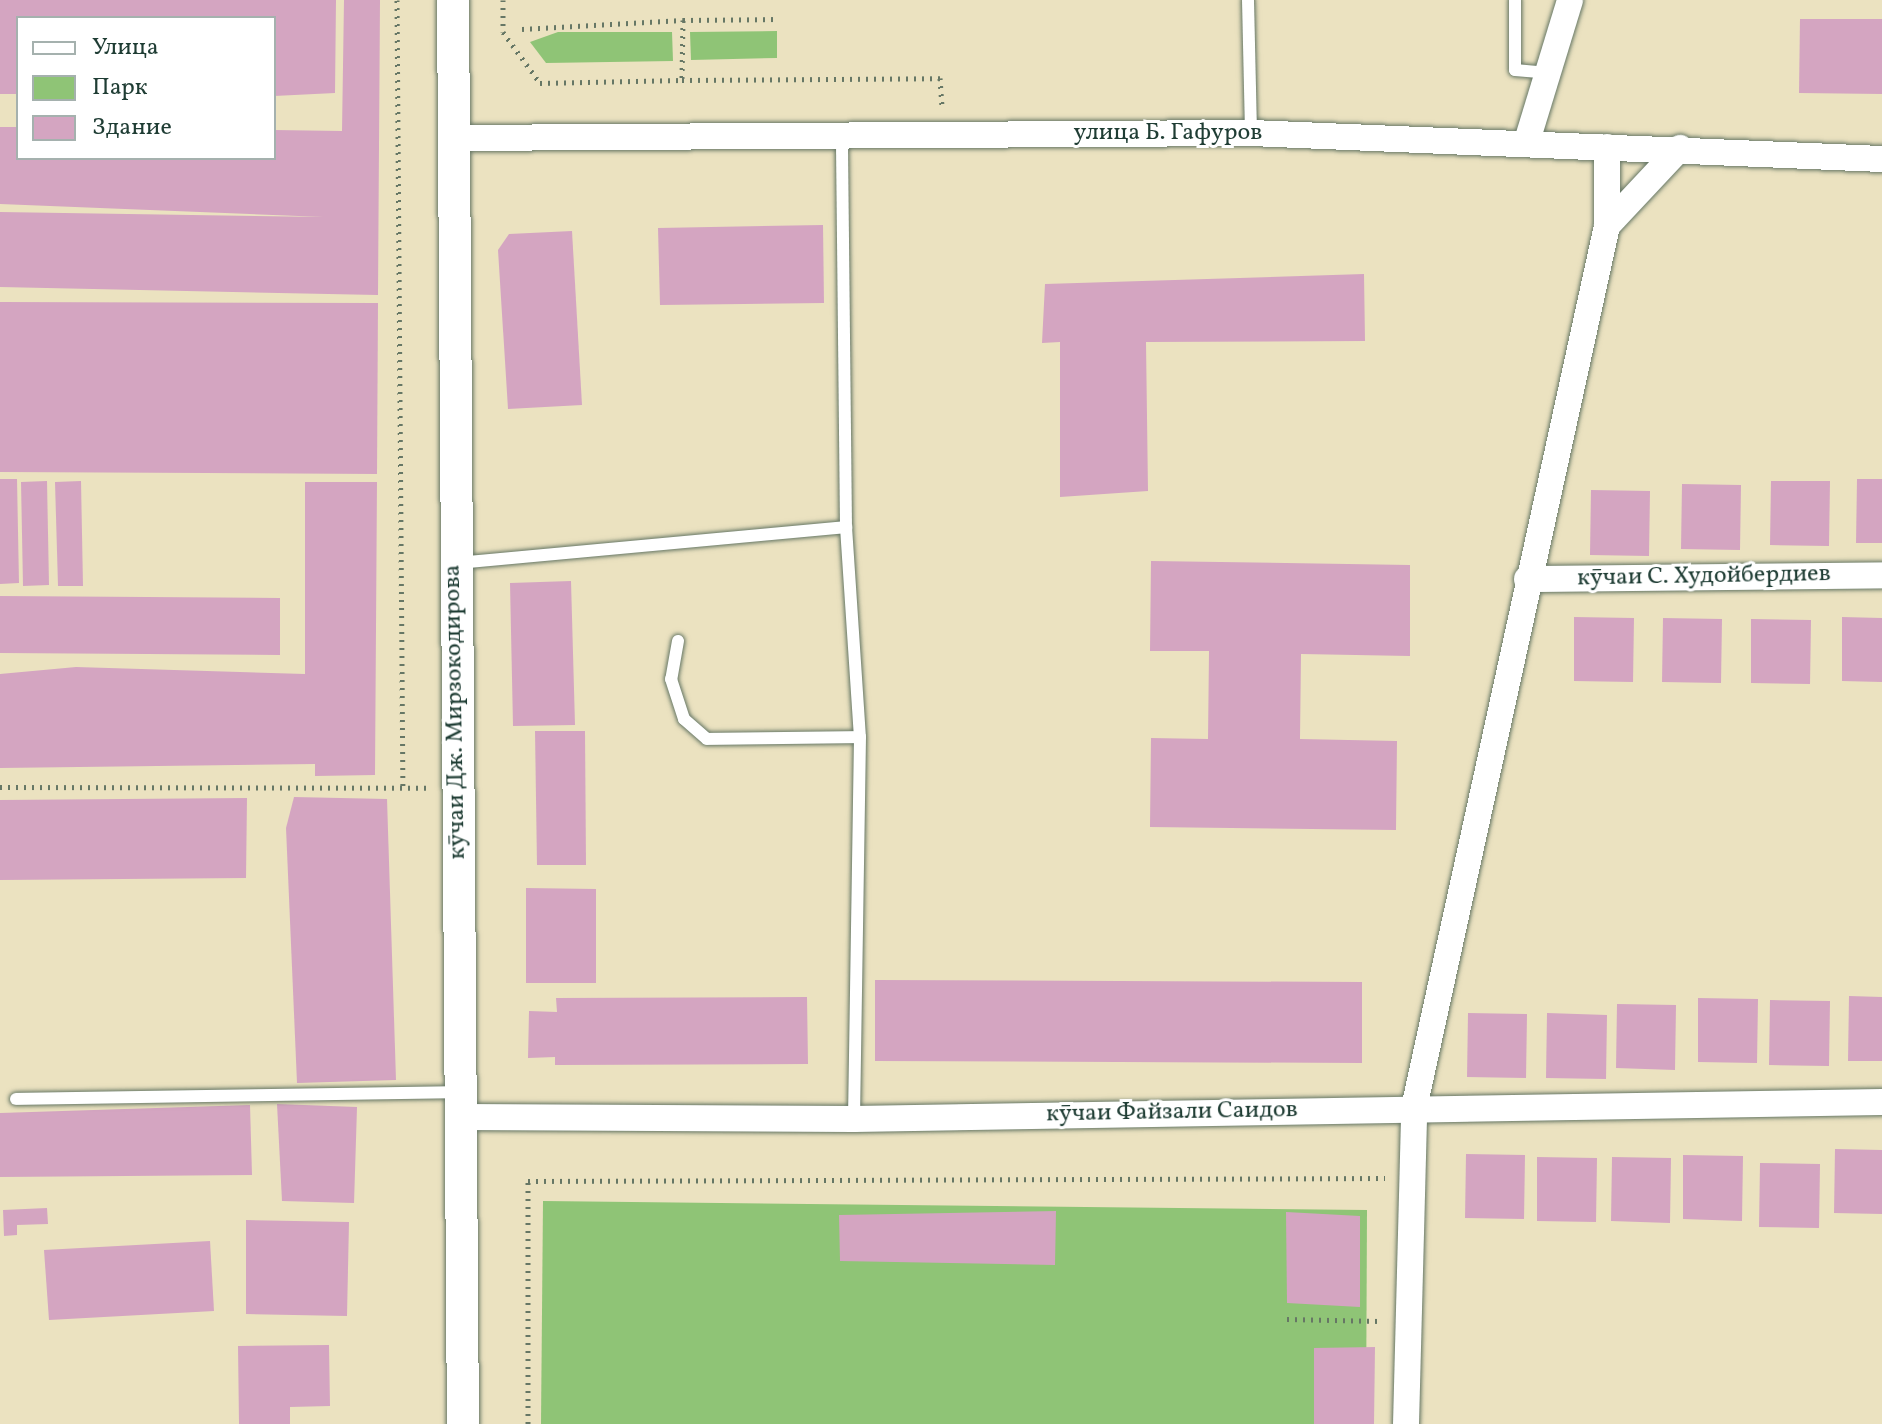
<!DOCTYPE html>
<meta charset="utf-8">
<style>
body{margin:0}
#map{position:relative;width:1882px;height:1424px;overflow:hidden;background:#ebe2c0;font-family:Vollkorn,serif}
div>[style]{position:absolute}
.green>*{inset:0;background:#8fc476}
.building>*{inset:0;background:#d4a5c1}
.path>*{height:5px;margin-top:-2.5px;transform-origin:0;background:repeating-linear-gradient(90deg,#667765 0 2px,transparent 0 8px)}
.roads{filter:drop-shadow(0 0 2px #667765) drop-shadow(0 0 2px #667765)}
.service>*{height:12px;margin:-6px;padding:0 6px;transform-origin:6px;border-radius:6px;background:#fff}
.minor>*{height:26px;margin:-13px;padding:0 13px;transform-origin:13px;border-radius:13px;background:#fff}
.tertiary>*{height:32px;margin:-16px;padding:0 16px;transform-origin:16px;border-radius:16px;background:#fff}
span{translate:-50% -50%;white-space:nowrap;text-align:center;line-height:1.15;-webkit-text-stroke:6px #fff;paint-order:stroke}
.street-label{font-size:24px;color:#1f3d34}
.legend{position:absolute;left:16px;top:16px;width:260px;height:144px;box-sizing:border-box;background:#fff;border:2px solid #a5b1ae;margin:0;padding:10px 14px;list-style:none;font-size:24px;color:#1f3d34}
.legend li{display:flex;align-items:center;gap:16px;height:40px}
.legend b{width:40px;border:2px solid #a5b1ae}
</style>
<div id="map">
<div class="green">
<div style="clip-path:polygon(777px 31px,777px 58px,691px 60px,690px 32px)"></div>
<div style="clip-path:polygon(558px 32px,672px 32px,673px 61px,546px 63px,530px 42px)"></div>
<div style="clip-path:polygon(543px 1201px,1367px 1210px,1366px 1424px,541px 1424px)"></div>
</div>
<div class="building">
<div style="clip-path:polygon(0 0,336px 0,335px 93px,274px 96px,274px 18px,18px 18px,18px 94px,0 94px)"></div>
<div style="clip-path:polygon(344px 0,380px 0,378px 295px,0 287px,0 212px,324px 217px,0 204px,0 127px,18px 127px,18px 158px,274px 158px,274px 130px,342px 131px)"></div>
<div style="clip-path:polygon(1800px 19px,1882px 19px,1882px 94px,1799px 93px)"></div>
<div style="clip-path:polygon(823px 225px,824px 303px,660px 305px,658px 228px)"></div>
<div style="clip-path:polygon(572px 231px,582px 405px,508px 409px,498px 250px,509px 234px)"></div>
<div style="clip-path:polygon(1364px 274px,1365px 341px,1146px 342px,1148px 491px,1060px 497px,1060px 342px,1042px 343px,1045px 284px)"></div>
<div style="clip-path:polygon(0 302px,378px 303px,377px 474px,0 472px)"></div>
<div style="clip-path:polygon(0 479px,17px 479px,19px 583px,0 584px)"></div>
<div style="clip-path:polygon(1857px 479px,1882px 479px,1882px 543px,1856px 543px)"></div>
<div style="clip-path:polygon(47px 481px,49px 585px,23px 586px,21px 482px)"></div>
<div style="clip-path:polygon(81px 481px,83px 586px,58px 586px,55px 482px)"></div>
<div style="clip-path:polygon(1771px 481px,1830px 481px,1829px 546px,1770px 545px)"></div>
<div style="clip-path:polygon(305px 482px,377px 482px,375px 775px,315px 776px,315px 764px,0 768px,0 674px,76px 667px,305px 674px)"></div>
<div style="clip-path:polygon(1682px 484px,1741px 485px,1740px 550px,1681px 549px)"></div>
<div style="clip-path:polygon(1591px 490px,1650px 491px,1649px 556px,1590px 555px)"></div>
<div style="clip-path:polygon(1151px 561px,1410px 565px,1410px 656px,1301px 654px,1300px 739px,1397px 741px,1396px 830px,1150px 827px,1151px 738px,1208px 739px,1209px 651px,1150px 651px)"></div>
<div style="clip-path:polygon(571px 581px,575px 725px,513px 726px,510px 583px)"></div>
<div style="clip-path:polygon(0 596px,280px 598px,280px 655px,0 653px)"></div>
<div style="clip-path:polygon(1574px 617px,1634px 618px,1633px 682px,1574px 681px)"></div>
<div style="clip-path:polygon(1842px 617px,1882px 618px,1882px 682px,1842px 681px)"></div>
<div style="clip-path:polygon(1663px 618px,1722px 619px,1721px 683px,1662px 682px)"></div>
<div style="clip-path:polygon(1751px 619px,1811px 620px,1810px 684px,1751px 683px)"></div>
<div style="clip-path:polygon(535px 731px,585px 731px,586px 865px,537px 865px)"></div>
<div style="clip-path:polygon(294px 797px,387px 799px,396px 1080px,297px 1083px,286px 828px)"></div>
<div style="clip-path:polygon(247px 798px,246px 878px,0 880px,0 800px)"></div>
<div style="clip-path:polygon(526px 888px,596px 889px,596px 983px,526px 983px)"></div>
<div style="clip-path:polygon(875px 980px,1362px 982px,1362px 1063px,875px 1061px)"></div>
<div style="clip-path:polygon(1849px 996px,1882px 997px,1882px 1061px,1848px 1061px)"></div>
<div style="clip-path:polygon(807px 997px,808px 1064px,555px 1065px,555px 1057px,528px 1058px,529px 1011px,557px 1012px,556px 998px)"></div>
<div style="clip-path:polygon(1698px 998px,1758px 999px,1757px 1063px,1698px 1062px)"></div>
<div style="clip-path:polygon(1770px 1000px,1830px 1001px,1829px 1066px,1769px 1065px)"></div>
<div style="clip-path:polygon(1617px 1004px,1676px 1005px,1675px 1070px,1616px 1068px)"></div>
<div style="clip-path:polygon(1468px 1013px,1527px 1014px,1526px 1078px,1467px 1077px)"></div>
<div style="clip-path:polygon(1547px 1013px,1607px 1015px,1606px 1079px,1546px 1078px)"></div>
<div style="clip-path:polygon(277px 1104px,357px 1107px,354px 1203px,282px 1201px)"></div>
<div style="clip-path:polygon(250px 1105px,252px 1175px,0 1177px,0 1113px)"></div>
<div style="clip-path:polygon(1835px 1149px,1882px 1150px,1882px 1214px,1834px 1213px)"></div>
<div style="clip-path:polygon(1466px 1154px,1525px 1155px,1524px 1219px,1465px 1218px)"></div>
<div style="clip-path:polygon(1683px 1155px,1743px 1156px,1742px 1221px,1683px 1219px)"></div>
<div style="clip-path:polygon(1537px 1157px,1597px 1158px,1596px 1222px,1537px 1221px)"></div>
<div style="clip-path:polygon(1612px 1157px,1671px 1158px,1670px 1223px,1611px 1221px)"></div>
<div style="clip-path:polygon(1760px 1163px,1820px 1164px,1819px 1228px,1759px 1227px)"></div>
<div style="clip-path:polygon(47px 1208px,48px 1224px,17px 1225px,17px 1235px,4px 1236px,3px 1210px)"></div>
<div style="clip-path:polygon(1056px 1211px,1055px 1265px,840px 1261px,839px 1215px)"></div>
<div style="clip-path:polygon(1286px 1212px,1360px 1216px,1360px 1307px,1287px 1303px)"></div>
<div style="clip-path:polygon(246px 1220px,349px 1222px,347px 1316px,246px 1314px)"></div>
<div style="clip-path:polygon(210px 1241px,214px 1311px,49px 1320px,44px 1250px)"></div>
<div style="clip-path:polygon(329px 1345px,330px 1406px,290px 1407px,290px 1424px,239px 1424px,238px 1346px)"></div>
<div style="clip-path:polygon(1375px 1347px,1374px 1424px,1314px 1424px,1314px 1348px)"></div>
</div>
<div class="path">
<div style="left:397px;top:0;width:791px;rotate:89.57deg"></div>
<div style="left:503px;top:0;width:32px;rotate:90deg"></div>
<div style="left:503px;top:32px;width:63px;rotate:54deg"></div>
<div style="left:540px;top:83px;width:142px;rotate:-1.2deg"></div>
<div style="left:683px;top:20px;width:93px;rotate:-0.6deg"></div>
<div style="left:522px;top:29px;width:161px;rotate:-3.2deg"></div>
<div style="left:683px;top:20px;width:60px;rotate:91deg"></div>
<div style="left:682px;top:80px;width:258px;rotate:-0.4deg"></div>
<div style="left:940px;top:78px;width:30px;rotate:86deg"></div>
<div style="left:0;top:787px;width:427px;rotate:0.1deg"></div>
<div style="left:1287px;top:1319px;width:92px;rotate:1.2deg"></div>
<div style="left:528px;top:1424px;width:243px;rotate:-90deg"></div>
<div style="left:528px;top:1181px;width:857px;rotate:-0.2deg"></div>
</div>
<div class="roads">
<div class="service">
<div style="left:1248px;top:0;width:133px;rotate:88.7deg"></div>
<div style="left:1515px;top:0;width:70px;rotate:90deg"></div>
<div style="left:1515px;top:70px;width:33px;rotate:5deg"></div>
<div style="left:846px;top:527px;width:210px;rotate:86.2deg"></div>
<div style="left:860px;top:737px;width:382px;rotate:90.9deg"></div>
<div style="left:458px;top:563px;width:390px;rotate:-5.3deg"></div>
<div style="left:846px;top:527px;width:392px;rotate:-90.6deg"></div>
<div style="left:678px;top:641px;width:39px;rotate:100deg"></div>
<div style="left:671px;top:679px;width:42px;rotate:72deg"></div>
<div style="left:684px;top:719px;width:30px;rotate:41deg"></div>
<div style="left:707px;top:739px;width:153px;rotate:-0.7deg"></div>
<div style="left:16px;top:1099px;width:445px;rotate:-0.9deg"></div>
</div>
<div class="minor">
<div style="left:453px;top:138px;width:798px;rotate:-0.36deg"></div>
<div style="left:1251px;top:133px;width:632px;rotate:2.36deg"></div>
<div style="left:1527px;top:141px;width:147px;rotate:-73deg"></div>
<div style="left:1607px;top:226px;width:107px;rotate:-46.9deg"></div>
<div style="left:1527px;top:579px;width:355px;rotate:-0.6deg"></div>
<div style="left:461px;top:1117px;width:393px;rotate:0.3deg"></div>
<div style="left:854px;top:1119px;width:1028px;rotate:-0.95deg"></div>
<div style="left:1406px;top:1424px;width:316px;rotate:-88.5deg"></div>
<div style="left:1414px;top:1108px;width:903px;rotate:-77.66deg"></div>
<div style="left:1607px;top:226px;width:79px;rotate:-90deg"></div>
</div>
<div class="tertiary">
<div style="left:453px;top:0;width:1424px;rotate:89.6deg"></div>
</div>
</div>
<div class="street-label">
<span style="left:1168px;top:134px">улица Б. Гафуров</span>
<span style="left:1704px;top:577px;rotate:-1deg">кӯчаи С. Худойбердиев</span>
<span style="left:456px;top:712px;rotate:-91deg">кӯчаи Дж. Мирзокодирова</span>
<span style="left:1172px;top:1113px;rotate:-1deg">кӯчаи Файзали Саидов</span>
</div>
<ul class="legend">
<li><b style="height:10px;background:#fff"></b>Улица</li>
<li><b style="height:22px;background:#8fc476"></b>Парк</li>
<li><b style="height:22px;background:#d4a5c1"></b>Здание</li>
</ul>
</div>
